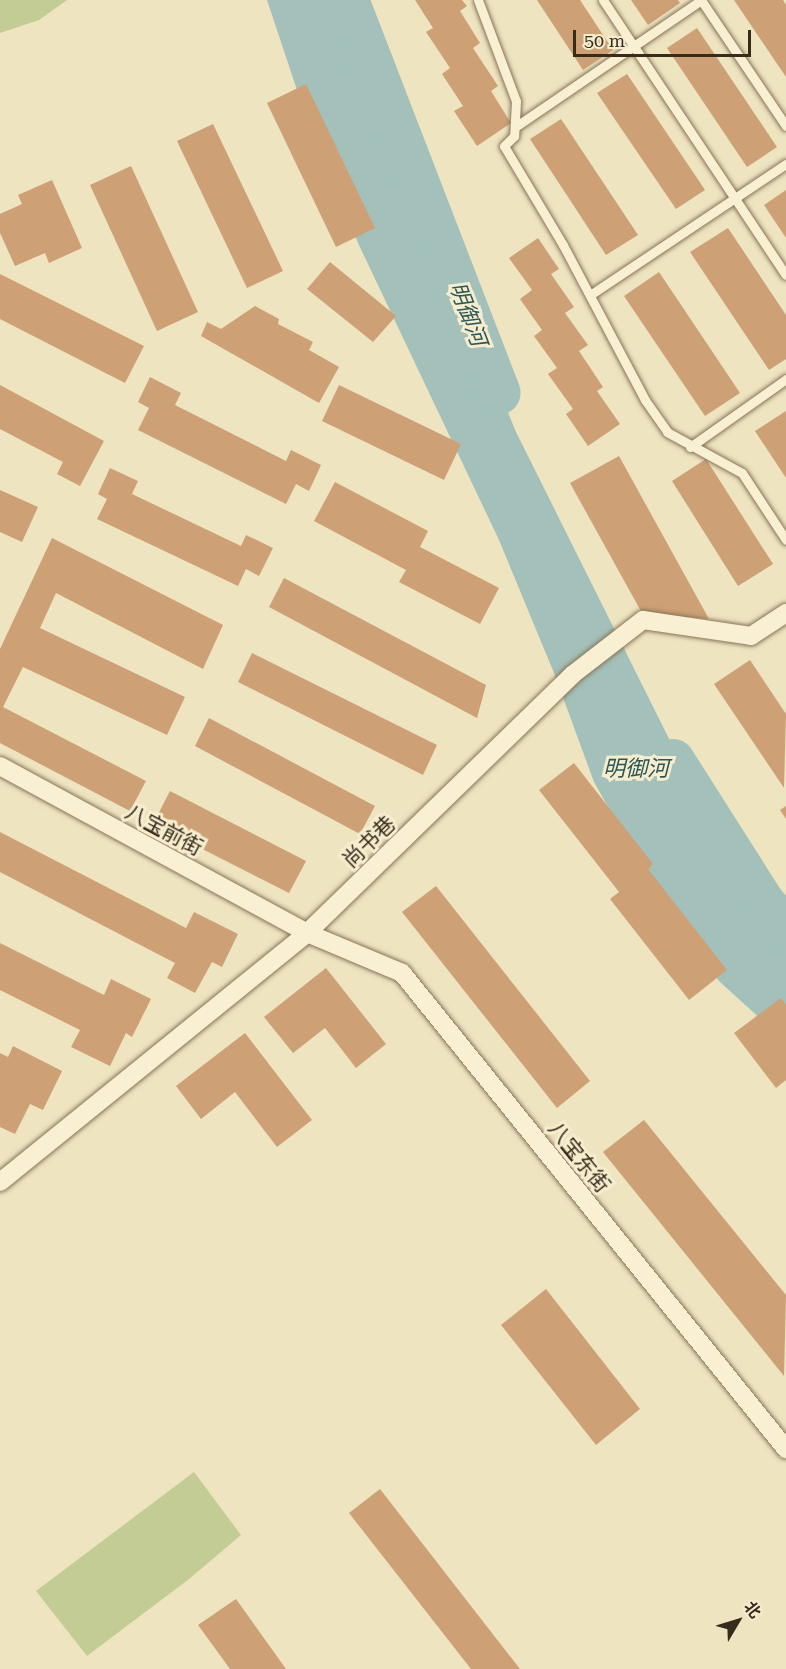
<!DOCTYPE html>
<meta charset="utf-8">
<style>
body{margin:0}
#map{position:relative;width:786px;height:1669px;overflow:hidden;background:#eee4c0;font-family:"Roboto Serif","Noto Sans SC",serif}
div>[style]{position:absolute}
.green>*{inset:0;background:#c2cc94}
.water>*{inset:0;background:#a3c0ba}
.river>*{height:44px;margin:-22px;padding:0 22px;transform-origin:22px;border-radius:22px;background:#a3c0ba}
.building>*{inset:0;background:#cda075}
.roads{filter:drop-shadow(0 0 2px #887458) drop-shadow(0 0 2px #887458)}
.service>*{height:9px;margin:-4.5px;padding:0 4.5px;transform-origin:4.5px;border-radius:4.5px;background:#f9f0d3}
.minor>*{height:18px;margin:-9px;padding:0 9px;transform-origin:9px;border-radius:9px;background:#f9f0d3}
span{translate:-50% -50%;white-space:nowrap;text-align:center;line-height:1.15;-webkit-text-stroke:6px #f6edcf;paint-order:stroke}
.street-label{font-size:21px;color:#372b1c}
.water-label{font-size:22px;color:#2b5757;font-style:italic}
.north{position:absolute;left:708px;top:1591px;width:60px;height:60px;-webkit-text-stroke:4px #f6edcf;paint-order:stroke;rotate:52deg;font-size:16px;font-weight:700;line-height:24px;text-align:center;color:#372b1c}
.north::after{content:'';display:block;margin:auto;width:21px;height:27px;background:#372b1c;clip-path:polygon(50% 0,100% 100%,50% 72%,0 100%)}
.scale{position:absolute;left:573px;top:30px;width:178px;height:27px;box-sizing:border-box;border:3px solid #372b1c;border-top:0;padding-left:8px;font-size:18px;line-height:21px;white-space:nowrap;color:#372b1c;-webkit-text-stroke:4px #f6edcf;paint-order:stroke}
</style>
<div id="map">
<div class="green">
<div style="clip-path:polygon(0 0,67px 0,39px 20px,0 33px)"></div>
<div style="clip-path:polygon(194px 1472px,241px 1535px,189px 1579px,87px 1656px,36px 1591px)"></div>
</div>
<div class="water">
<div style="clip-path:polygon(267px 0,339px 0,516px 432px,736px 873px,776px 935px,786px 944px,786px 1042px,720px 982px,671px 919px,594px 782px,554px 673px,499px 540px,358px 243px,301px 102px)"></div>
</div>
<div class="river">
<div style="left:347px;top:0;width:421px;rotate:68.9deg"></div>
<div style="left:673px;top:761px;width:168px;rotate:57.6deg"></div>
<div style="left:763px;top:903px;width:34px;rotate:47deg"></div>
</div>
<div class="building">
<div style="clip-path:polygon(415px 0,462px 0,467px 6px,460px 11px,480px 43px,473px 48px,498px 86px,491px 91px,511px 123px,477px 146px,454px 111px,463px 106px,442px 74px,450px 68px,426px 32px,433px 28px)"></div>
<div style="clip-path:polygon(537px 0,580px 0,613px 50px,583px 70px)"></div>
<div style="clip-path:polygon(631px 0,678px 0,680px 3px,648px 25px)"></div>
<div style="clip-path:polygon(734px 0,783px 0,786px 5px,786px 77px)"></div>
<div style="clip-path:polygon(697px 28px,777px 147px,747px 167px,667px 48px)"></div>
<div style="clip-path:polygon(627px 74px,705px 190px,676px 209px,597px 93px)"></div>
<div style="clip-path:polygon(306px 84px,375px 228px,336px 247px,267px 103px)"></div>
<div style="clip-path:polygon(561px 119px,638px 235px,606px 255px,530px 139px)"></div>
<div style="clip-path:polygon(213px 124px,283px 271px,247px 288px,177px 141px)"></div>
<div style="clip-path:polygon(131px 166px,198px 312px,157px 331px,90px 185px)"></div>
<div style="clip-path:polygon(52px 180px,82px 248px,49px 263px,45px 253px,15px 266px,0 233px,0 214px,22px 204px,18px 195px)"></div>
<div style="clip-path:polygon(786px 190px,786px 238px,764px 205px)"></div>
<div style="clip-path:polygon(728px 228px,786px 315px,786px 359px,769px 370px,690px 252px)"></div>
<div style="clip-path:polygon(538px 238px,559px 269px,551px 274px,574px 307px,565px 313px,588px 345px,579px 351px,603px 387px,597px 391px,620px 424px,588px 446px,566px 414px,573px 409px,548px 374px,557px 368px,534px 336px,542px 330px,520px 299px,532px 290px,509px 258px)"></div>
<div style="clip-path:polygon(330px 262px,396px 316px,373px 342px,307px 289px)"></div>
<div style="clip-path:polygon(659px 272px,740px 393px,705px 416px,624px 296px)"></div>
<div style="clip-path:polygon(0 274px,144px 346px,125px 383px,0 319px)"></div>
<div style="clip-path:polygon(255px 306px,279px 319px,278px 324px,313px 342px,309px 350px,339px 367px,319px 403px,201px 336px,207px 322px,221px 329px)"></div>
<div style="clip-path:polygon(150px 377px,181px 393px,175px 405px,286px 461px,291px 450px,321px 465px,309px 491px,296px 484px,286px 504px,138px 430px,149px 408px,138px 402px)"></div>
<div style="clip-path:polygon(0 385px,104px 441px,80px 486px,57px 474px,63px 462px,0 429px)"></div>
<div style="clip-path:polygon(339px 385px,461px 444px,444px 480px,322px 421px)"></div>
<div style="clip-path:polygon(786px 411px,786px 478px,755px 431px)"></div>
<div style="clip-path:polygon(619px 456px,709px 619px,642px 613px,570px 483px)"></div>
<div style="clip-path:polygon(706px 459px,773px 564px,738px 586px,672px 481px)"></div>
<div style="clip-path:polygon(110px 468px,138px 481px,132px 494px,241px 546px,246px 535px,273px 548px,259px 576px,246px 569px,238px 586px,97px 519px,107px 499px,98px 494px)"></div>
<div style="clip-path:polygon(335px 482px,428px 531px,420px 547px,499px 588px,480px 624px,399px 582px,406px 570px,314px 521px)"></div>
<div style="clip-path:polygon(0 490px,38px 507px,22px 542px,0 532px)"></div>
<div style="clip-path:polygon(52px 538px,223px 625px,203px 669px,56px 593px,40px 628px,185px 697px,167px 735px,23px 667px,3px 707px,146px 781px,130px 811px,0 743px,0 649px)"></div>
<div style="clip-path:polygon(284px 578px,486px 685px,477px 718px,269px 607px)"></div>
<div style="clip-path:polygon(252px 653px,437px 745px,423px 775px,238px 682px)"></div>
<div style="clip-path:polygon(750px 660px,786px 714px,784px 788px,714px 684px)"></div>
<div style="clip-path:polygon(209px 718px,375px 806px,360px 834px,195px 746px)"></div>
<div style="clip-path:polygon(574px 763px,653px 864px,648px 869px,727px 970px,689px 1000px,610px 899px,619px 892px,539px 790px)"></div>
<div style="clip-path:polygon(170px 791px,306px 861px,289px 893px,153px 824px)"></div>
<div style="clip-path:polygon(786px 806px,786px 819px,780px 810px)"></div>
<div style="clip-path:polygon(0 832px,186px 928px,194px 912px,238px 934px,222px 967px,212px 962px,195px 993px,167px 978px,175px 963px,0 872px)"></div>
<div style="clip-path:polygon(436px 886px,590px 1081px,557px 1108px,402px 912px)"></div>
<div style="clip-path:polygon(0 943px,104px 995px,111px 979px,151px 999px,132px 1037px,126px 1033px,110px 1066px,71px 1047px,80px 1030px,0 990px)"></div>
<div style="clip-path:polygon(326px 968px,386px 1044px,356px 1068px,325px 1028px,293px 1053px,264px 1017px)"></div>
<div style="clip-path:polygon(781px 998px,786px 1005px,786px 1080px,776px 1088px,734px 1033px)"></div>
<div style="clip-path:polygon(245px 1033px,312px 1120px,277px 1147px,235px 1092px,201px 1119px,176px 1086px)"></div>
<div style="clip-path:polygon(13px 1046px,62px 1071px,43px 1110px,30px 1104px,15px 1134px,0 1127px,0 1053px,8px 1057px)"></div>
<div style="clip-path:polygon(644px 1120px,786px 1295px,784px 1376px,603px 1152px)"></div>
<div style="clip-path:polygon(546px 1289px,640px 1409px,596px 1445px,501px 1325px)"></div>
<div style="clip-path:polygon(380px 1489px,520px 1669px,471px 1669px,349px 1513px)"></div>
<div style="clip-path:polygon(236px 1599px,286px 1669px,230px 1669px,198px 1625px)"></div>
</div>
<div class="roads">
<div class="service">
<div style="left:478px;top:0;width:108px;rotate:69.4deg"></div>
<div style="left:516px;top:101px;width:35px;rotate:93deg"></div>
<div style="left:514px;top:136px;width:14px;rotate:135deg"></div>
<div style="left:504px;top:146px;width:115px;rotate:59.2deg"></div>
<div style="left:563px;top:245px;width:175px;rotate:62.1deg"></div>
<div style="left:645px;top:400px;width:39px;rotate:55deg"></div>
<div style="left:667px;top:432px;width:85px;rotate:28.7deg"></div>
<div style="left:742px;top:473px;width:80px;rotate:56.7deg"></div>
<div style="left:603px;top:0;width:330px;rotate:56.4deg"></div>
<div style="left:701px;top:0;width:152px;rotate:56deg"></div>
<div style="left:515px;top:127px;width:225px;rotate:-34.3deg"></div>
<div style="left:590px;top:295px;width:236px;rotate:-33.8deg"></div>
<div style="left:690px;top:447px;width:118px;rotate:-35.3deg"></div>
</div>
<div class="minor">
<div style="left:0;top:766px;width:349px;rotate:28.5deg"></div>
<div style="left:307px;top:933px;width:103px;rotate:22.8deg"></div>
<div style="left:402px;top:973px;width:612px;rotate:51.11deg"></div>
<div style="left:0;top:1182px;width:395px;rotate:-39deg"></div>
<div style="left:307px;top:933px;width:370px;rotate:-44.2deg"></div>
<div style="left:572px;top:675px;width:90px;rotate:-37.8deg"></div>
<div style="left:643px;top:620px;width:109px;rotate:8.4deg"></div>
<div style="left:751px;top:636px;width:42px;rotate:-33.3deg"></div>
</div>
</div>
<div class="street-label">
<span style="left:164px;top:830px;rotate:28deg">八宝前街</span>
<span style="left:369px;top:842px;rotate:-44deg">尚书巷</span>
<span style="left:579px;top:1157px;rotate:51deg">八宝东街</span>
</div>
<div class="water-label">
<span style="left:468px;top:314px;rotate:69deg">明御河</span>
<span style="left:636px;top:769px">明御河</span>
</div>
<div class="north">北</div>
<div class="scale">50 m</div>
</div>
